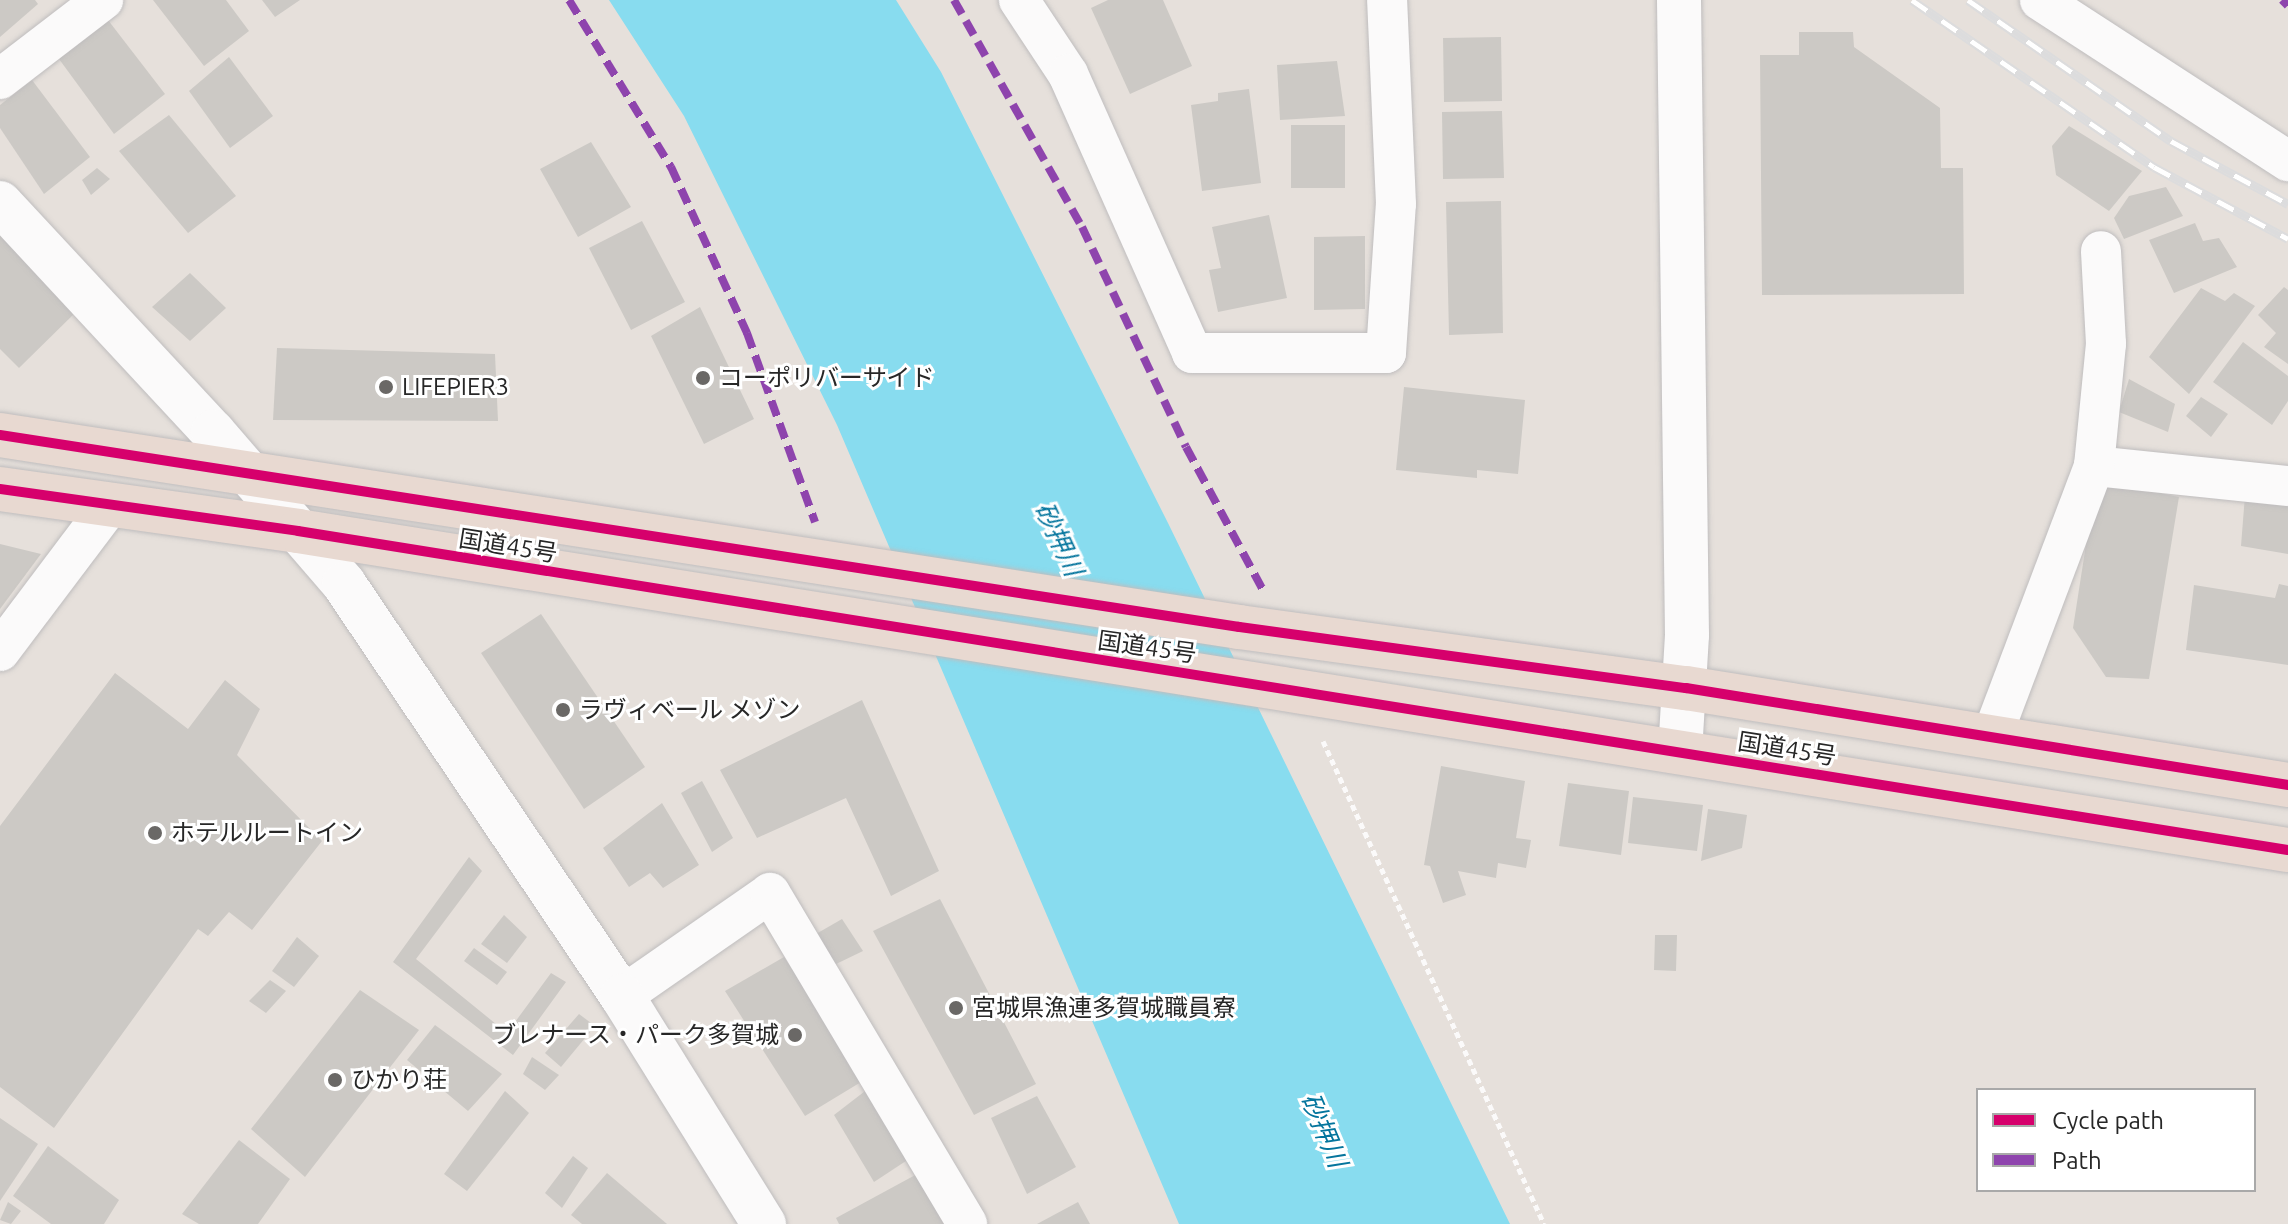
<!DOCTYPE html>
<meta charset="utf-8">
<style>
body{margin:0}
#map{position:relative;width:2288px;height:1224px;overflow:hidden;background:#e6e0db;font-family:Ubuntu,"Noto Sans JP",sans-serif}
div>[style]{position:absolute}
.water>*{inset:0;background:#88dcef}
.building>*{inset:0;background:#ccc9c5}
.path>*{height:5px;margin-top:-2.5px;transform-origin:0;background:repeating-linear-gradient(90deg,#fbfafa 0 6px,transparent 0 10px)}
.roads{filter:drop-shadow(0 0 2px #bfbdbe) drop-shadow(0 0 2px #bfbdbe)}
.street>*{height:40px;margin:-20px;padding:0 20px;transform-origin:20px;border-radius:20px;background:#fbfafa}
.secondary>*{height:44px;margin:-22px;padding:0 22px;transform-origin:22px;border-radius:22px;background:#fbfafa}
.highway>*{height:44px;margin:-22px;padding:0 22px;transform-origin:22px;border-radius:22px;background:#e8d9d1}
.rail>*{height:9px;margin-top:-4.5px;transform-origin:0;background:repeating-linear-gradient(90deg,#fff 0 18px,#dcdcdd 0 36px);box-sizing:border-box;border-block:2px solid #dcdcdd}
.quiet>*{height:8px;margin-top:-4px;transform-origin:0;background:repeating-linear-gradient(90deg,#8e44ad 0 16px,transparent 0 24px)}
.cycleway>*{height:10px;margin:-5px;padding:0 5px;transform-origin:5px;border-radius:5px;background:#d6006c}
.dots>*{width:22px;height:22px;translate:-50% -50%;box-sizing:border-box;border:4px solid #fff;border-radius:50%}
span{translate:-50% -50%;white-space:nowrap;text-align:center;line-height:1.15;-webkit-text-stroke:6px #fff;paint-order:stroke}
.poi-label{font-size:24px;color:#272727}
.left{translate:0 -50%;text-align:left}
.right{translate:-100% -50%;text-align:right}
.street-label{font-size:24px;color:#272727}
.water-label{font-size:26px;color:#04759d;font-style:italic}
.legend{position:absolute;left:1976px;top:1088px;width:280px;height:104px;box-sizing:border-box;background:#fff;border:2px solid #a9a9a9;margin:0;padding:10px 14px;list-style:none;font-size:24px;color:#272727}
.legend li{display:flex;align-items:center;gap:16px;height:40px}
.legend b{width:40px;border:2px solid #a9a9a9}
</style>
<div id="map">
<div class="water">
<div style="clip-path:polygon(609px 0,896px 0,941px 72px,1168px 523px,1510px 1224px,1179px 1224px,837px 425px,684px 116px)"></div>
</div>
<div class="building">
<div style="clip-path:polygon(0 0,35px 0,38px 4px,0 37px)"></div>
<div style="clip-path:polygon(153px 0,226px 0,249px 31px,204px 66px)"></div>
<div style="clip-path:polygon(262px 0,300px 0,275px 17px)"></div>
<div style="clip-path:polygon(1108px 0,1163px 0,1192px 66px,1130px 94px,1091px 8px)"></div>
<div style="clip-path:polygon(108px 20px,165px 94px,114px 134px,59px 59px)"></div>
<div style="clip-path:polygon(1799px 32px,1853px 32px,1854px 47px,1940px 108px,1941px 168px,1963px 168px,1964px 294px,1762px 295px,1760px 55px,1799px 55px)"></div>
<div style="clip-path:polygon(1501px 37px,1502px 101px,1444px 102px,1443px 38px)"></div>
<div style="clip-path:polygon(229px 57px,273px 116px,230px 148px,189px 91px)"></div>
<div style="clip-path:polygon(1337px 61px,1345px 116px,1280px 120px,1277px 65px)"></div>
<div style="clip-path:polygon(32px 80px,90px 157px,44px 194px,0 128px,0 105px)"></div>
<div style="clip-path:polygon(1249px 89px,1261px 183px,1202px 191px,1191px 105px,1218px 101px,1218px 93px)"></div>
<div style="clip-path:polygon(1502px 111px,1504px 178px,1443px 179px,1442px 112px)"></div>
<div style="clip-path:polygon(169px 115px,236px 196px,188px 233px,119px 151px)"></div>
<div style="clip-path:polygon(1291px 125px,1345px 125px,1345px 188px,1291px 188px)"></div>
<div style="clip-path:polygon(2069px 126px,2142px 171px,2109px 211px,2056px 175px,2052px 146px)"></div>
<div style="clip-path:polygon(591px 142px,631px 207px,578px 237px,540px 169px)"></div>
<div style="clip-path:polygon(97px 168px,110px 179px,91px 195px,82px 180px)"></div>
<div style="clip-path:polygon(2166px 187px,2183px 216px,2124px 239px,2114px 218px,2129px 196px)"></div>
<div style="clip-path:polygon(1501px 201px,1503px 333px,1449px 335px,1446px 202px)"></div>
<div style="clip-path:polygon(1269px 215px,1287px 298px,1218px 312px,1209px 270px,1221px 268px,1212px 227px)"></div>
<div style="clip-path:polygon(0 219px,78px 310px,19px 368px,0 349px)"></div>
<div style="clip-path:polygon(642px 221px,685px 302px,631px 330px,589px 248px)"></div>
<div style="clip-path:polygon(2195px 223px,2203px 241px,2219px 238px,2237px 267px,2174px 293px,2149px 240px)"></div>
<div style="clip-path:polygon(1365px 236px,1365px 309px,1314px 310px,1314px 237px)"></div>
<div style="clip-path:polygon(190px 273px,226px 308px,190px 341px,152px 307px)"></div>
<div style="clip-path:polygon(2284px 287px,2288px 290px,2288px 364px,2264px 347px,2276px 333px,2258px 315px)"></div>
<div style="clip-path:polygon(2201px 288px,2225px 301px,2234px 293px,2255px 306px,2189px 394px,2149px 357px)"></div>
<div style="clip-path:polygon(700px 307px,754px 419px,704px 444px,651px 336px)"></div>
<div style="clip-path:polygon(2243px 342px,2288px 376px,2288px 401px,2272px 425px,2213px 382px)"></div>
<div style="clip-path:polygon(277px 348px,495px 354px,498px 421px,273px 420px)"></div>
<div style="clip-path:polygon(2129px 379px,2175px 404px,2168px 432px,2119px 412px)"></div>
<div style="clip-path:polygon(1404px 387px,1525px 400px,1518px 474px,1477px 470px,1477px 478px,1396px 470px)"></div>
<div style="clip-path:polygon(2201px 397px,2228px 414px,2211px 437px,2186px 416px)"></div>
<div style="clip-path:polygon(2096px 480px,2179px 497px,2149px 679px,2106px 677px,2073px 628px)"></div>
<div style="clip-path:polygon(2245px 495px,2288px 500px,2288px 554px,2241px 546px)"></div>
<div style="clip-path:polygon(0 544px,41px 554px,0 609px)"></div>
<div style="clip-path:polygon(2279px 584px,2288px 586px,2288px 665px,2186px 650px,2194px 585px,2275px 598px)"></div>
<div style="clip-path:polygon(541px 614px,645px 767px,584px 809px,481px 653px)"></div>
<div style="clip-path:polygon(115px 673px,188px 729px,225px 680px,260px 709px,237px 755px,322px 841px,252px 930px,229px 912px,208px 936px,198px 929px,54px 1128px,0 1087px,0 826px)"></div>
<div style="clip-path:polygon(862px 700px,939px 871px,891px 896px,846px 798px,757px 838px,720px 770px)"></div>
<div style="clip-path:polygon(1441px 766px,1525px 781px,1516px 838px,1531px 840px,1526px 868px,1498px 863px,1496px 878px,1458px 871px,1466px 895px,1443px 903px,1430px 866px,1424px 865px)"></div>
<div style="clip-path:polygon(702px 781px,733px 838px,712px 852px,681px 793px)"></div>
<div style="clip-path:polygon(1568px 783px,1629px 791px,1621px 855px,1559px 846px)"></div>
<div style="clip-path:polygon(1633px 797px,1703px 805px,1697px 851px,1628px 843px)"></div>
<div style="clip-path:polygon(662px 803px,699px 865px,663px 888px,650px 873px,629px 887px,603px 848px)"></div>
<div style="clip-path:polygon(1708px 809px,1747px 815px,1742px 848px,1701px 861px)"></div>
<div style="clip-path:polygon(469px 857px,482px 871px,416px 959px,507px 1033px,551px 973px,566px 982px,513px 1055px,393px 962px)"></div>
<div style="clip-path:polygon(940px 899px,1036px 1084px,974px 1115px,873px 931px)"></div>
<div style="clip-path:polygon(504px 915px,527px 937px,507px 963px,481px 944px)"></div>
<div style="clip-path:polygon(842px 919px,863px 951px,834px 965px,816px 934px)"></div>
<div style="clip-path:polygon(1655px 935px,1677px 935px,1676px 971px,1654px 970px)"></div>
<div style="clip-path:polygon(297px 937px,319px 956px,294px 987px,272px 971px)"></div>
<div style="clip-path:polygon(474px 948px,507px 972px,497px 985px,464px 961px)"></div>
<div style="clip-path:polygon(784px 957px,866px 1079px,805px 1116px,725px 991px)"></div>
<div style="clip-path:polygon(270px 980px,286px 991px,266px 1013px,249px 1001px)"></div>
<div style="clip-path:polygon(360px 990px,419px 1030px,305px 1177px,251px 1129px)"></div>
<div style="clip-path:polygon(579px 1014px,595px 1026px,561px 1067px,545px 1053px)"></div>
<div style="clip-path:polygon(435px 1025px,502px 1074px,468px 1111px,407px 1060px)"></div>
<div style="clip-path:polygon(532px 1057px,559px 1075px,545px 1090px,523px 1074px)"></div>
<div style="clip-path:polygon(869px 1088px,912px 1157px,874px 1182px,834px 1115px)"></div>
<div style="clip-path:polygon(505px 1091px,529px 1113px,467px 1191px,444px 1174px)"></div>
<div style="clip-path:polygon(1037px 1096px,1076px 1167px,1027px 1194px,991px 1118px)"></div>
<div style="clip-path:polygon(0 1118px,38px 1144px,0 1201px)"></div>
<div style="clip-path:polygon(239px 1140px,290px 1179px,258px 1224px,199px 1224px,182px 1214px)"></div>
<div style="clip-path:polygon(48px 1146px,119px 1200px,104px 1224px,51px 1224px,13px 1196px)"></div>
<div style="clip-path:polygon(573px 1156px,588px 1168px,562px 1208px,545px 1193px)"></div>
<div style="clip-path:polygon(607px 1173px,667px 1224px,582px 1224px,571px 1215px)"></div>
<div style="clip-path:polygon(919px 1173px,949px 1224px,839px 1224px,836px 1218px)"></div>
<div style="clip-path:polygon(8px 1202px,21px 1211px,11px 1224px,0 1220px)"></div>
<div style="clip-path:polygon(1078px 1202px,1090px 1224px,1037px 1224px)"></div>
</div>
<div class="path">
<div style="left:1323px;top:741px;width:531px;rotate:65.41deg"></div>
</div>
<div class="roads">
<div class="street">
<div style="left:1019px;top:0;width:89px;rotate:56.5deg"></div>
<div style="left:1068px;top:74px;width:305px;rotate:66deg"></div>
<div style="left:1192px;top:353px;width:194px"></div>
<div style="left:1386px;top:353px;width:149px;rotate:-86.2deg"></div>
<div style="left:1396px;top:204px;width:204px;rotate:-92.5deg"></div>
<div style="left:2040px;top:0;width:296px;rotate:33deg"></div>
<div style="left:0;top:79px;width:130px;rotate:-37.5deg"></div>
<div style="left:2094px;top:466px;width:195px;rotate:5.9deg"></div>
<div style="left:0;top:651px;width:183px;rotate:-53deg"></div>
<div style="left:1992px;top:736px;width:289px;rotate:-69.3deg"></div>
<div style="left:2094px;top:466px;width:123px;rotate:-84.4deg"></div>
<div style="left:2106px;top:344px;width:93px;rotate:-93.1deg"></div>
<div style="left:622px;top:996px;width:180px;rotate:-34.8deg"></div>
<div style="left:770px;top:893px;width:385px;rotate:59.2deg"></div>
</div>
<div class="secondary">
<div style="left:1679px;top:0;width:635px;rotate:89.28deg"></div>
<div style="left:1687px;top:635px;width:117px;rotate:93.4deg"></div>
<div style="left:0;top:203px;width:313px;rotate:47.1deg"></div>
<div style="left:213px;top:432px;width:201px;rotate:49.2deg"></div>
<div style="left:344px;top:584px;width:497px;rotate:56deg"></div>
<div style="left:622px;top:996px;width:269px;rotate:58.1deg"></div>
</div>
<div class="highway">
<div style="left:0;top:435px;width:1254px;rotate:8.81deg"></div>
<div style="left:1239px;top:627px;width:451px;rotate:7.8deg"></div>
<div style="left:1686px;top:688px;width:610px;rotate:9.15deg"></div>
<div style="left:0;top:489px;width:301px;rotate:8deg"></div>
<div style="left:298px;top:531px;width:2015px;rotate:9.11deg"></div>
</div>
</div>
<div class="rail">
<div style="left:1912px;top:0;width:294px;rotate:34.6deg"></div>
<div style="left:2154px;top:167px;width:152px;rotate:28.2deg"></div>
<div style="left:1968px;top:0;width:247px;rotate:34.8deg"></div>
<div style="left:2171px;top:141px;width:133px;rotate:28.3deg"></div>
</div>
<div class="quiet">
<div style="left:569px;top:0;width:196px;rotate:58.6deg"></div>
<div style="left:671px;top:167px;width:183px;rotate:65.4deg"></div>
<div style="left:747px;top:333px;width:201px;rotate:70.2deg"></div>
<div style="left:954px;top:0;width:261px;rotate:60.6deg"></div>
<div style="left:1082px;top:227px;width:243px;rotate:64.7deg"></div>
<div style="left:1186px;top:447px;width:165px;rotate:61.7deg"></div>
<div style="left:2282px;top:0;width:8px;rotate:45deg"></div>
</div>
<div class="cycleway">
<div style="left:0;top:435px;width:1254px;rotate:8.81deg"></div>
<div style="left:1239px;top:627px;width:451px;rotate:7.8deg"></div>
<div style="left:1686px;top:688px;width:610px;rotate:9.15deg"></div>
<div style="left:0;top:489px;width:301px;rotate:8deg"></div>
<div style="left:298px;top:531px;width:2015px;rotate:9.11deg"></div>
</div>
<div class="dots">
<div style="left:703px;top:378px;background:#6a6866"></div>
<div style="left:386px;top:387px;background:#6a6866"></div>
<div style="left:563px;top:710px;background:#6a6866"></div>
<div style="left:155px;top:833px;background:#6a6866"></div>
<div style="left:956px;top:1008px;background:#6a6866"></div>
<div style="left:795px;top:1035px;background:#6a6866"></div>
<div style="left:335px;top:1080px;background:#6a6866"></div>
</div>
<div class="poi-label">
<span class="left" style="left:719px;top:378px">コーポリバーサイド</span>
<span class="left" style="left:402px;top:387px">LIFEPIER3</span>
<span class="left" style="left:579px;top:710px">ラヴィベール メゾン</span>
<span class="left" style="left:171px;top:833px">ホテルルートイン</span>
<span class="left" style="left:972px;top:1008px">宮城県漁連多賀城職員寮</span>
<span class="right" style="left:779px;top:1035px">ブレナース・パーク多賀城</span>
<span class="left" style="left:351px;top:1080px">ひかり荘</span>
</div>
<div class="street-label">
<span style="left:508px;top:546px;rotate:9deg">国道45号</span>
<span style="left:1147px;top:647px;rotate:8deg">国道45号</span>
<span style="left:1787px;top:749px;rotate:9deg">国道45号</span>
</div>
<div class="water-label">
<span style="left:1059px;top:539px;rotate:65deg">砂押川</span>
<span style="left:1324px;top:1130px;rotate:67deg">砂押川</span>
</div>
<ul class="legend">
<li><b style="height:10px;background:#d6006c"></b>Cycle path</li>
<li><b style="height:10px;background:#8e44ad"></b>Path</li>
</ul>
</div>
